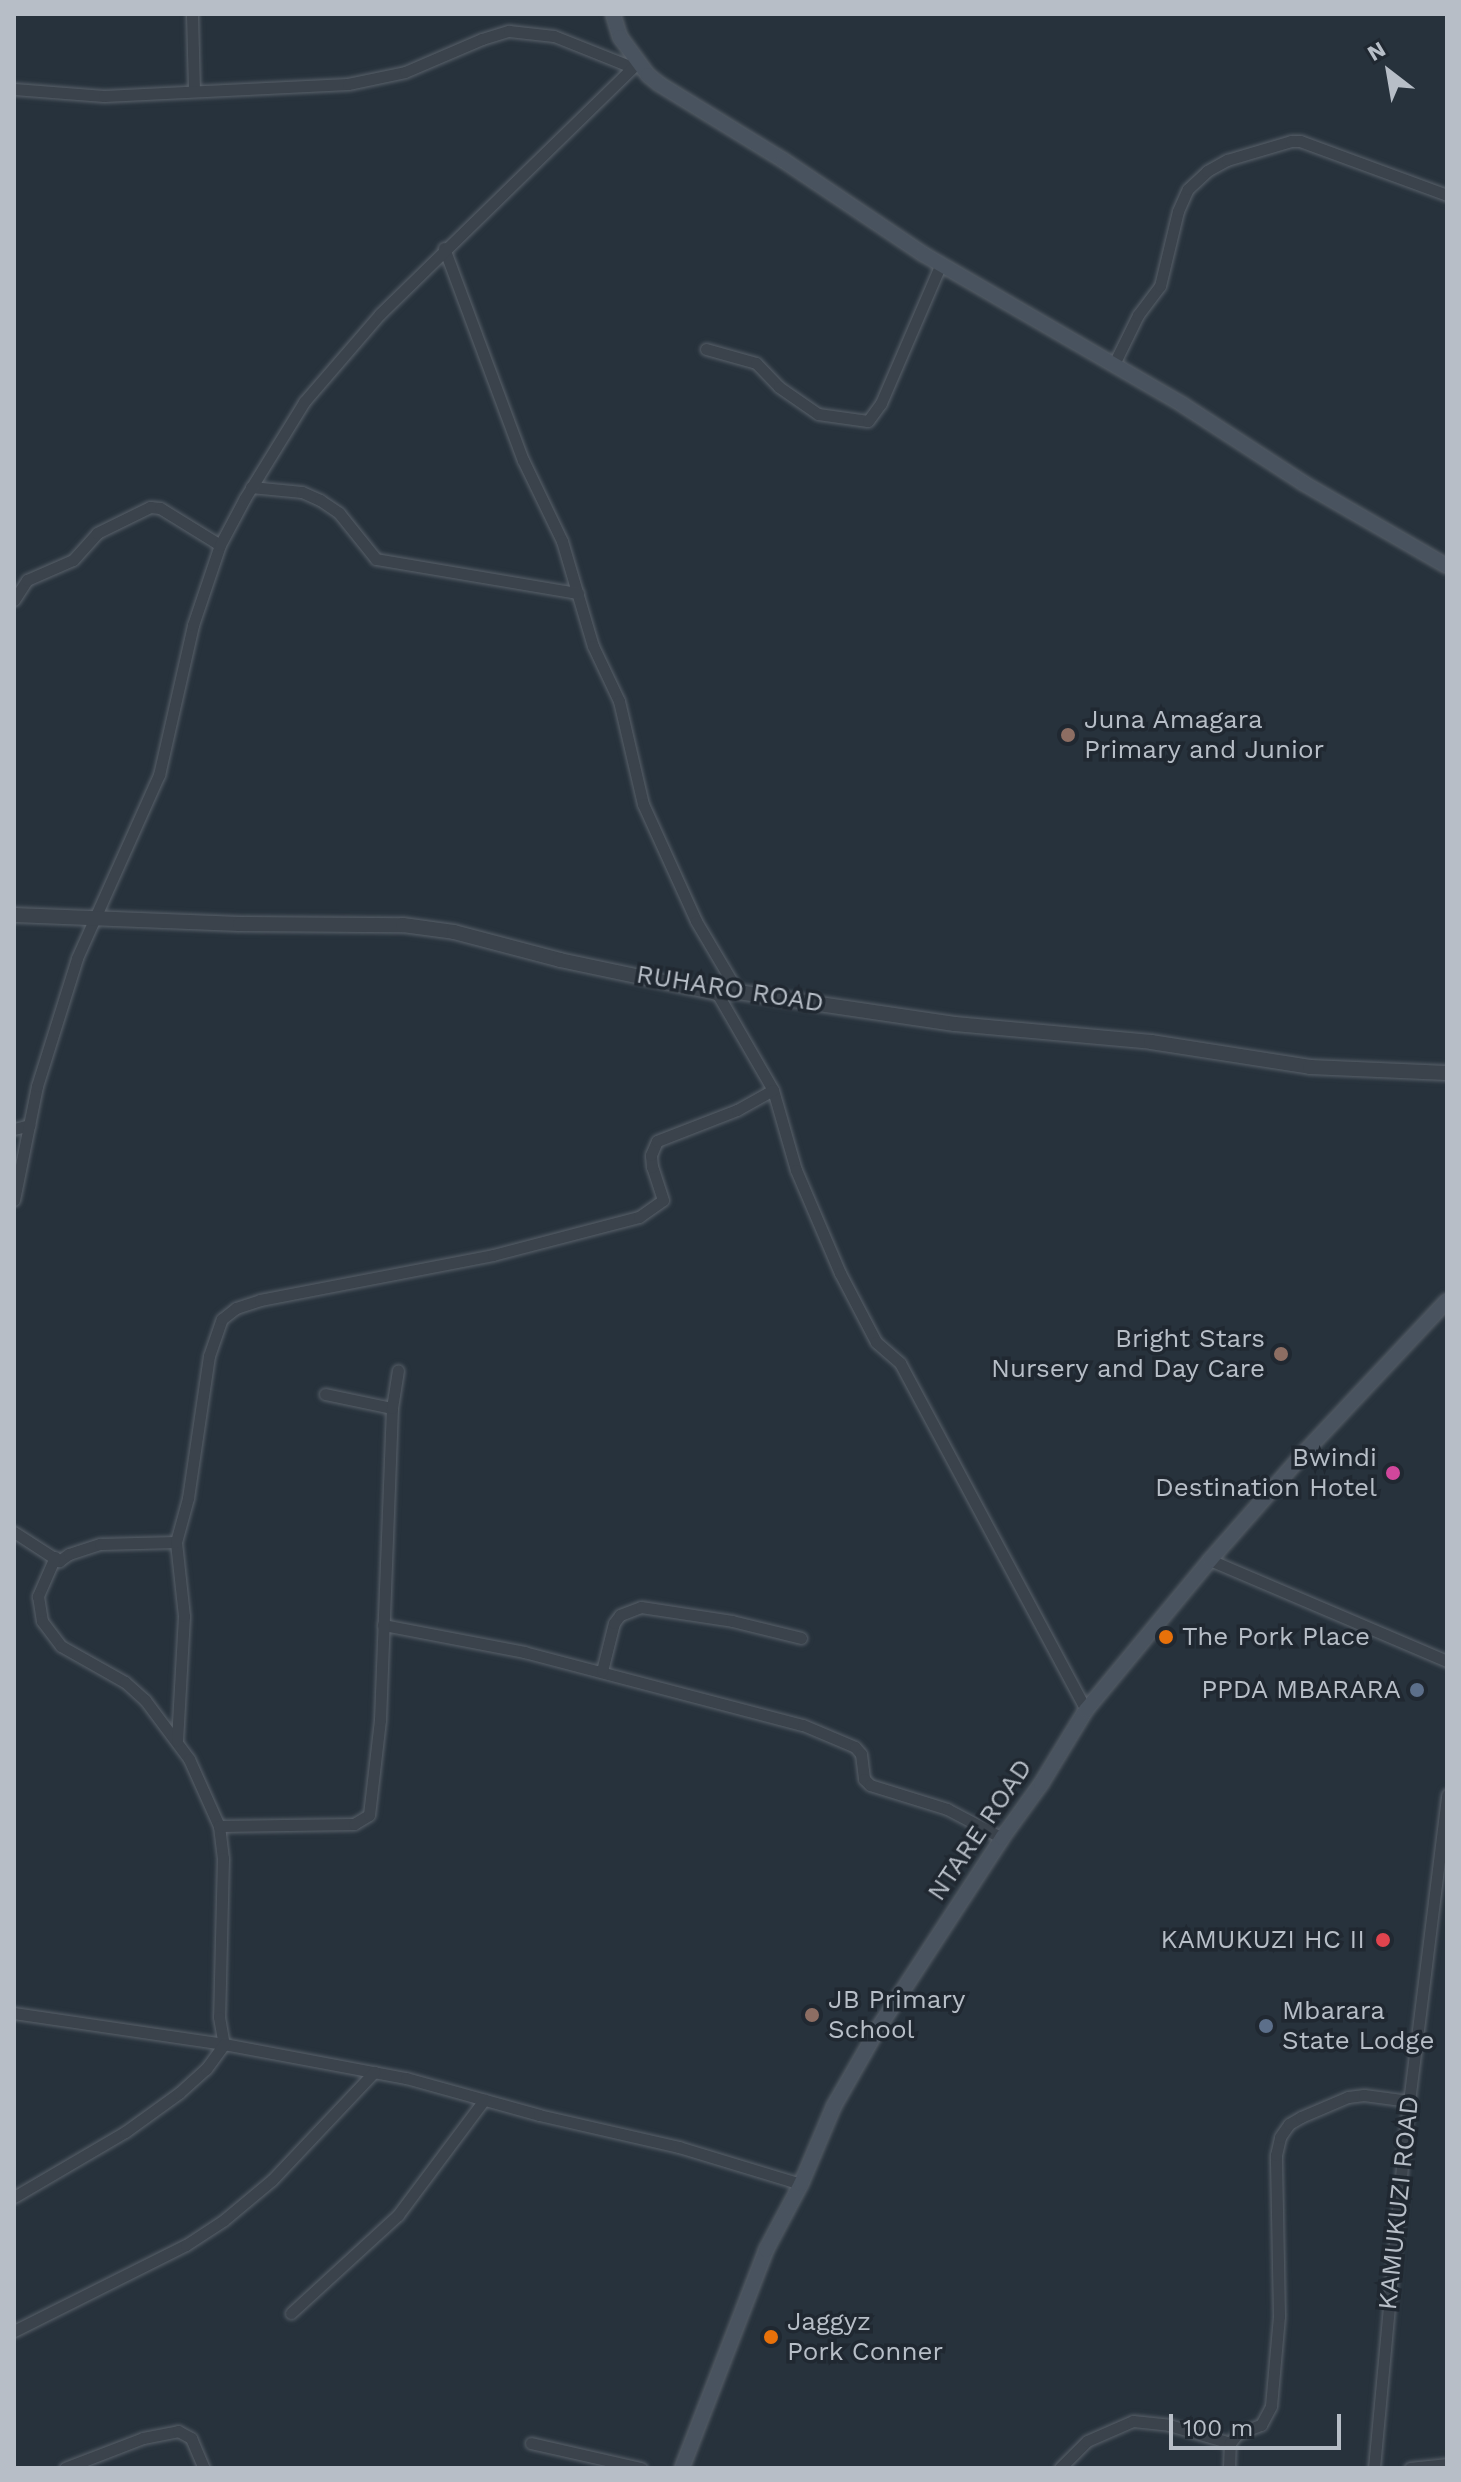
<!DOCTYPE html>
<style>
body{margin:0}
#map{position:relative;width:1461px;height:2482px;overflow:hidden;background:#27323c;font-family:"Work Sans",sans-serif}
div>[style]{position:absolute}
.roads{filter:drop-shadow(0 0 2px #59616a) drop-shadow(0 0 2px #59616a)}
.minor>*{height:11px;margin:-5.5px;padding:0 5.5px;transform-origin:5.5px;border-radius:5.5px;background:#3b434c}
.tertiary>*{height:14px;margin:-7px;padding:0 7px;transform-origin:7px;border-radius:7px;background:#3b434c}
.secondary>*{height:14px;margin:-7px;padding:0 7px;transform-origin:7px;border-radius:7px;background:#49535f}
.dots>*{width:22px;height:22px;translate:-50% -50%;box-sizing:border-box;border:4px solid #202831;border-radius:50%}
span{translate:-50% -50%;white-space:nowrap;text-align:center;line-height:1.15;-webkit-text-stroke:7px #202831;paint-order:stroke}
.poi-label{font-size:26px;color:#b7bec7}
.left{translate:0 -50%;text-align:left}
.right{translate:-100% -50%;text-align:right}
.street-label{font-size:26px;color:#b7bec7}
.frame{position:absolute;inset:0;border:16px solid #b7bec7;pointer-events:none}
.north{position:absolute;left:1349px;top:32px;width:80px;height:80px;-webkit-text-stroke:6px #202831;paint-order:stroke;rotate:329deg;font-size:22px;font-weight:700;line-height:32px;text-align:center;color:#b7bec7}
.north::after{content:'';display:block;margin:auto;width:28px;height:36px;background:#b7bec7;clip-path:polygon(50% 0,100% 100%,50% 72%,0 100%)}
.scale{position:absolute;left:1169px;top:2414px;width:172px;height:36px;box-sizing:border-box;border:4px solid #b7bec7;border-top:0;padding-left:10px;font-size:24px;line-height:28px;white-space:nowrap;color:#b7bec7;-webkit-text-stroke:6px #202831;paint-order:stroke}
</style>
<div id="map">
<div class="roads">
<div class="minor">
<div style="left:192px;top:14px;width:77px;rotate:88.5deg"></div>
<div style="left:14px;top:89px;width:90px;rotate:4.4deg"></div>
<div style="left:104px;top:96px;width:244px;rotate:-2.8deg"></div>
<div style="left:348px;top:84px;width:58px;rotate:-11.9deg"></div>
<div style="left:405px;top:72px;width:84px;rotate:-23.2deg"></div>
<div style="left:482px;top:39px;width:28px;rotate:-17deg"></div>
<div style="left:509px;top:31px;width:45px;rotate:6.3deg"></div>
<div style="left:554px;top:36px;width:84px;rotate:21.7deg"></div>
<div style="left:444px;top:248px;width:226px;rotate:69.6deg"></div>
<div style="left:523px;top:460px;width:90px;rotate:64.3deg"></div>
<div style="left:562px;top:541px;width:109px;rotate:73.6deg"></div>
<div style="left:593px;top:646px;width:61px;rotate:64.7deg"></div>
<div style="left:619px;top:701px;width:106px;rotate:76.9deg"></div>
<div style="left:643px;top:804px;width:128px;rotate:65.6deg"></div>
<div style="left:696px;top:921px;width:82px;rotate:59.4deg"></div>
<div style="left:706px;top:349px;width:52px;rotate:15.6deg"></div>
<div style="left:756px;top:363px;width:33px;rotate:46deg"></div>
<div style="left:779px;top:387px;width:47px;rotate:34.7deg"></div>
<div style="left:818px;top:414px;width:50px;rotate:8deg"></div>
<div style="left:868px;top:421px;width:22px;rotate:-54deg"></div>
<div style="left:881px;top:403px;width:151px;rotate:-66.7deg"></div>
<div style="left:1114px;top:364px;width:55px;rotate:-63.9deg"></div>
<div style="left:1138px;top:315px;width:36px;rotate:-53deg"></div>
<div style="left:1160px;top:286px;width:77px;rotate:-76.5deg"></div>
<div style="left:1178px;top:211px;width:24px;rotate:-66deg"></div>
<div style="left:1188px;top:189px;width:26px;rotate:-43deg"></div>
<div style="left:1207px;top:171px;width:23px;rotate:-29deg"></div>
<div style="left:1227px;top:160px;width:67px;rotate:-16.5deg"></div>
<div style="left:1291px;top:141px;width:9px"></div>
<div style="left:1300px;top:141px;width:157px;rotate:20.2deg"></div>
<div style="left:251px;top:487px;width:51px;rotate:5.6deg"></div>
<div style="left:302px;top:492px;width:20px;rotate:24deg"></div>
<div style="left:320px;top:500px;width:23px;rotate:34deg"></div>
<div style="left:339px;top:513px;width:59px;rotate:51.2deg"></div>
<div style="left:376px;top:559px;width:205px;rotate:9.6deg"></div>
<div style="left:14px;top:600px;width:24px;rotate:-57deg"></div>
<div style="left:27px;top:580px;width:50px;rotate:-23.5deg"></div>
<div style="left:73px;top:560px;width:36px;rotate:-48deg"></div>
<div style="left:97px;top:533px;width:59px;rotate:-26.1deg"></div>
<div style="left:150px;top:507px;width:10px;rotate:6deg"></div>
<div style="left:160px;top:508px;width:70px;rotate:31.7deg"></div>
<div style="left:717px;top:993px;width:112px;rotate:60deg"></div>
<div style="left:773px;top:1090px;width:83px;rotate:74deg"></div>
<div style="left:796px;top:1170px;width:112px;rotate:66.9deg"></div>
<div style="left:840px;top:1273px;width:78px;rotate:62.4deg"></div>
<div style="left:876px;top:1342px;width:32px;rotate:41deg"></div>
<div style="left:900px;top:1363px;width:394px;rotate:61.8deg"></div>
<div style="left:14px;top:1129px;width:16px;rotate:-14deg"></div>
<div style="left:14px;top:1200px;width:116px;rotate:-78.6deg"></div>
<div style="left:37px;top:1086px;width:134px;rotate:-72.6deg"></div>
<div style="left:77px;top:958px;width:201px;rotate:-65.9deg"></div>
<div style="left:159px;top:775px;width:154px;rotate:-77.2deg"></div>
<div style="left:193px;top:625px;width:84px;rotate:-71.4deg"></div>
<div style="left:220px;top:545px;width:53px;rotate:-62deg"></div>
<div style="left:245px;top:498px;width:113px;rotate:-58.4deg"></div>
<div style="left:304px;top:402px;width:116px;rotate:-49.2deg"></div>
<div style="left:380px;top:314px;width:361px;rotate:-44.3deg"></div>
<div style="left:325px;top:1394px;width:68px;rotate:11.8deg"></div>
<div style="left:14px;top:1532px;width:54px;rotate:32.8deg"></div>
<div style="left:59px;top:1561px;width:12px;rotate:-35deg"></div>
<div style="left:69px;top:1554px;width:33px;rotate:-18deg"></div>
<div style="left:100px;top:1544px;width:76px;rotate:-1.5deg"></div>
<div style="left:55px;top:1557px;width:43px;rotate:113.6deg"></div>
<div style="left:38px;top:1596px;width:25px;rotate:81deg"></div>
<div style="left:42px;top:1621px;width:31px;rotate:53deg"></div>
<div style="left:61px;top:1646px;width:73px;rotate:29.4deg"></div>
<div style="left:125px;top:1682px;width:27px;rotate:42deg"></div>
<div style="left:145px;top:1700px;width:74px;rotate:53.3deg"></div>
<div style="left:189px;top:1759px;width:73px;rotate:65.9deg"></div>
<div style="left:219px;top:1826px;width:32px;rotate:83deg"></div>
<div style="left:223px;top:1858px;width:159px;rotate:91.4deg"></div>
<div style="left:219px;top:2017px;width:27px;rotate:80deg"></div>
<div style="left:224px;top:2044px;width:185px;rotate:10.6deg"></div>
<div style="left:406px;top:2078px;width:138px;rotate:15.5deg"></div>
<div style="left:539px;top:2115px;width:144px;rotate:12.9deg"></div>
<div style="left:679px;top:2147px;width:127px;rotate:16.9deg"></div>
<div style="left:1210px;top:1560px;width:258px;rotate:23.1deg"></div>
<div style="left:383px;top:1625px;width:144px;rotate:10.8deg"></div>
<div style="left:524px;top:1652px;width:288px;rotate:14.7deg"></div>
<div style="left:803px;top:1725px;width:56px;rotate:22.9deg"></div>
<div style="left:855px;top:1747px;width:9px;rotate:49deg"></div>
<div style="left:861px;top:1754px;width:25px;rotate:83deg"></div>
<div style="left:864px;top:1779px;width:8px;rotate:45deg"></div>
<div style="left:870px;top:1785px;width:81px;rotate:17.3deg"></div>
<div style="left:947px;top:1809px;width:62px;rotate:27.8deg"></div>
<div style="left:602px;top:1671px;width:49px;rotate:-76deg"></div>
<div style="left:614px;top:1623px;width:10px;rotate:-53deg"></div>
<div style="left:620px;top:1615px;width:22px;rotate:-21deg"></div>
<div style="left:641px;top:1607px;width:92px;rotate:8.7deg"></div>
<div style="left:732px;top:1621px;width:71px;rotate:13.8deg"></div>
<div style="left:177px;top:1741px;width:125px;rotate:-86.8deg"></div>
<div style="left:184px;top:1616px;width:74px;rotate:-96.2deg"></div>
<div style="left:176px;top:1542px;width:46px;rotate:-74.7deg"></div>
<div style="left:188px;top:1498px;width:144px;rotate:-81.6deg"></div>
<div style="left:209px;top:1356px;width:39px;rotate:-71deg"></div>
<div style="left:222px;top:1319px;width:18px;rotate:-38deg"></div>
<div style="left:236px;top:1308px;width:25px;rotate:-18deg"></div>
<div style="left:260px;top:1300px;width:237px;rotate:-10.9deg"></div>
<div style="left:493px;top:1255px;width:151px;rotate:-14.6deg"></div>
<div style="left:639px;top:1217px;width:29px;rotate:-35deg"></div>
<div style="left:663px;top:1200px;width:35px;rotate:-108deg"></div>
<div style="left:652px;top:1167px;width:12px;rotate:-95deg"></div>
<div style="left:651px;top:1155px;width:15px;rotate:-67deg"></div>
<div style="left:657px;top:1141px;width:86px;rotate:-21.2deg"></div>
<div style="left:737px;top:1110px;width:41px;rotate:-29.1deg"></div>
<div style="left:219px;top:1826px;width:135px;rotate:-0.8deg"></div>
<div style="left:354px;top:1824px;width:17px;rotate:-31deg"></div>
<div style="left:369px;top:1815px;width:96px;rotate:-83.4deg"></div>
<div style="left:380px;top:1720px;width:312px;rotate:-87.8deg"></div>
<div style="left:392px;top:1408px;width:38px;rotate:-81deg"></div>
<div style="left:14px;top:2013px;width:212px;rotate:8.4deg"></div>
<div style="left:14px;top:2197px;width:129px;rotate:-30.4deg"></div>
<div style="left:125px;top:2132px;width:67px;rotate:-35.8deg"></div>
<div style="left:179px;top:2093px;width:36px;rotate:-42deg"></div>
<div style="left:206px;top:2069px;width:31px;rotate:-54deg"></div>
<div style="left:291px;top:2313px;width:145px;rotate:-42.5deg"></div>
<div style="left:398px;top:2215px;width:144px;rotate:-53.2deg"></div>
<div style="left:14px;top:2331px;width:192px;rotate:-26.6deg"></div>
<div style="left:186px;top:2245px;width:45px;rotate:-33.3deg"></div>
<div style="left:224px;top:2220px;width:62px;rotate:-39.8deg"></div>
<div style="left:272px;top:2180px;width:149px;rotate:-46.6deg"></div>
<div style="left:531px;top:2443px;width:113px;rotate:12.8deg"></div>
<div style="left:65px;top:2468px;width:84px;rotate:-21deg"></div>
<div style="left:143px;top:2438px;width:36px;rotate:-11deg"></div>
<div style="left:178px;top:2431px;width:15px;rotate:28deg"></div>
<div style="left:191px;top:2438px;width:33px;rotate:67deg"></div>
<div style="left:1060px;top:2468px;width:38px;rotate:-45deg"></div>
<div style="left:1087px;top:2441px;width:50px;rotate:-23.5deg"></div>
<div style="left:1133px;top:2421px;width:36px;rotate:6deg"></div>
<div style="left:1169px;top:2425px;width:64px;rotate:16.4deg"></div>
<div style="left:1229px;top:2468px;width:25px;rotate:-88deg"></div>
<div style="left:1230px;top:2443px;width:11px;rotate:-52deg"></div>
<div style="left:1237px;top:2434px;width:26px;rotate:-21deg"></div>
<div style="left:1261px;top:2425px;width:21px;rotate:-62deg"></div>
<div style="left:1271px;top:2406px;width:90px;rotate:-84.9deg"></div>
<div style="left:1279px;top:2316px;width:161px;rotate:-91.1deg"></div>
<div style="left:1276px;top:2155px;width:18px;rotate:-77deg"></div>
<div style="left:1280px;top:2137px;width:16px;rotate:-55deg"></div>
<div style="left:1289px;top:2124px;width:14px;rotate:-30deg"></div>
<div style="left:1301px;top:2117px;width:51px;rotate:-23.1deg"></div>
<div style="left:1348px;top:2097px;width:16px;rotate:-7deg"></div>
<div style="left:1364px;top:2095px;width:45px;rotate:7.6deg"></div>
<div style="left:1374px;top:2468px;width:327px;rotate:-84.7deg"></div>
<div style="left:1404px;top:2142px;width:350px;rotate:-82.9deg"></div>
<div style="left:1410px;top:2468px;width:37px;rotate:-6deg"></div>
</div>
<div class="tertiary">
<div style="left:14px;top:915px;width:226px;rotate:2.3deg"></div>
<div style="left:240px;top:924px;width:163px;rotate:0.4deg"></div>
<div style="left:403px;top:925px;width:51px;rotate:7.8deg"></div>
<div style="left:454px;top:932px;width:110px;rotate:14.8deg"></div>
<div style="left:560px;top:960px;width:160px;rotate:11.9deg"></div>
<div style="left:717px;top:993px;width:21px;rotate:-3deg"></div>
<div style="left:738px;top:992px;width:219px;rotate:8.4deg"></div>
<div style="left:955px;top:1024px;width:197px;rotate:5.2deg"></div>
<div style="left:1151px;top:1042px;width:161px;rotate:8.9deg"></div>
<div style="left:1310px;top:1067px;width:137px;rotate:2.5deg"></div>
</div>
<div class="secondary">
<div style="left:613px;top:14px;width:24px;rotate:73deg"></div>
<div style="left:620px;top:37px;width:47px;rotate:53.6deg"></div>
<div style="left:648px;top:75px;width:14px;rotate:39deg"></div>
<div style="left:659px;top:84px;width:145px;rotate:31.5deg"></div>
<div style="left:783px;top:160px;width:169px;rotate:33.9deg"></div>
<div style="left:923px;top:254px;width:301px;rotate:30.1deg"></div>
<div style="left:1183px;top:405px;width:143px;rotate:33deg"></div>
<div style="left:1303px;top:483px;width:166px;rotate:30deg"></div>
<div style="left:682px;top:2468px;width:234px;rotate:-68.9deg"></div>
<div style="left:766px;top:2250px;width:75px;rotate:-62.1deg"></div>
<div style="left:801px;top:2184px;width:85px;rotate:-67.1deg"></div>
<div style="left:834px;top:2106px;width:91px;rotate:-60.3deg"></div>
<div style="left:879px;top:2027px;width:225px;rotate:-56.9deg"></div>
<div style="left:1002px;top:1838px;width:67px;rotate:-54.2deg"></div>
<div style="left:1041px;top:1784px;width:87px;rotate:-58.7deg"></div>
<div style="left:1086px;top:1710px;width:195px;rotate:-50.4deg"></div>
<div style="left:1210px;top:1560px;width:144px;rotate:-48.7deg"></div>
<div style="left:1305px;top:1452px;width:207px;rotate:-46.8deg"></div>
</div>
</div>
<div class="dots">
<div style="left:1068px;top:735px;background:#8d6e63"></div>
<div style="left:1281px;top:1354px;background:#8d6e63"></div>
<div style="left:1393px;top:1473px;background:#d1479c"></div>
<div style="left:1166px;top:1637px;background:#e8710a"></div>
<div style="left:1417px;top:1690px;background:#5c6f8a"></div>
<div style="left:1383px;top:1940px;background:#e0444e"></div>
<div style="left:812px;top:2015px;background:#8d6e63"></div>
<div style="left:1266px;top:2026px;background:#5c6f8a"></div>
<div style="left:771px;top:2337px;background:#e8710a"></div>
</div>
<div class="poi-label">
<span class="left" style="left:1084px;top:735px">Juna Amagara<br>Primary and Junior</span>
<span class="right" style="left:1265px;top:1354px">Bright Stars<br>Nursery and Day Care</span>
<span class="right" style="left:1377px;top:1473px">Bwindi<br>Destination Hotel</span>
<span class="left" style="left:1182px;top:1637px">The Pork Place</span>
<span class="right" style="left:1401px;top:1690px">PPDA MBARARA</span>
<span class="right" style="left:1365px;top:1940px">KAMUKUZI HC II</span>
<span class="left" style="left:828px;top:2015px">JB Primary<br>School</span>
<span class="left" style="left:1282px;top:2026px">Mbarara<br>State Lodge</span>
<span class="left" style="left:787px;top:2337px">Jaggyz<br>Pork Conner</span>
</div>
<div class="street-label">
<span style="left:730px;top:989px;rotate:9deg">RUHARO ROAD</span>
<span style="left:980px;top:1830px;rotate:-56deg">NTARE ROAD</span>
<span style="left:1399px;top:2203px;rotate:-84deg">KAMUKUZI ROAD</span>
</div>
<div class="frame"></div>
<div class="north">N</div>
<div class="scale">100 m</div>
</div>
